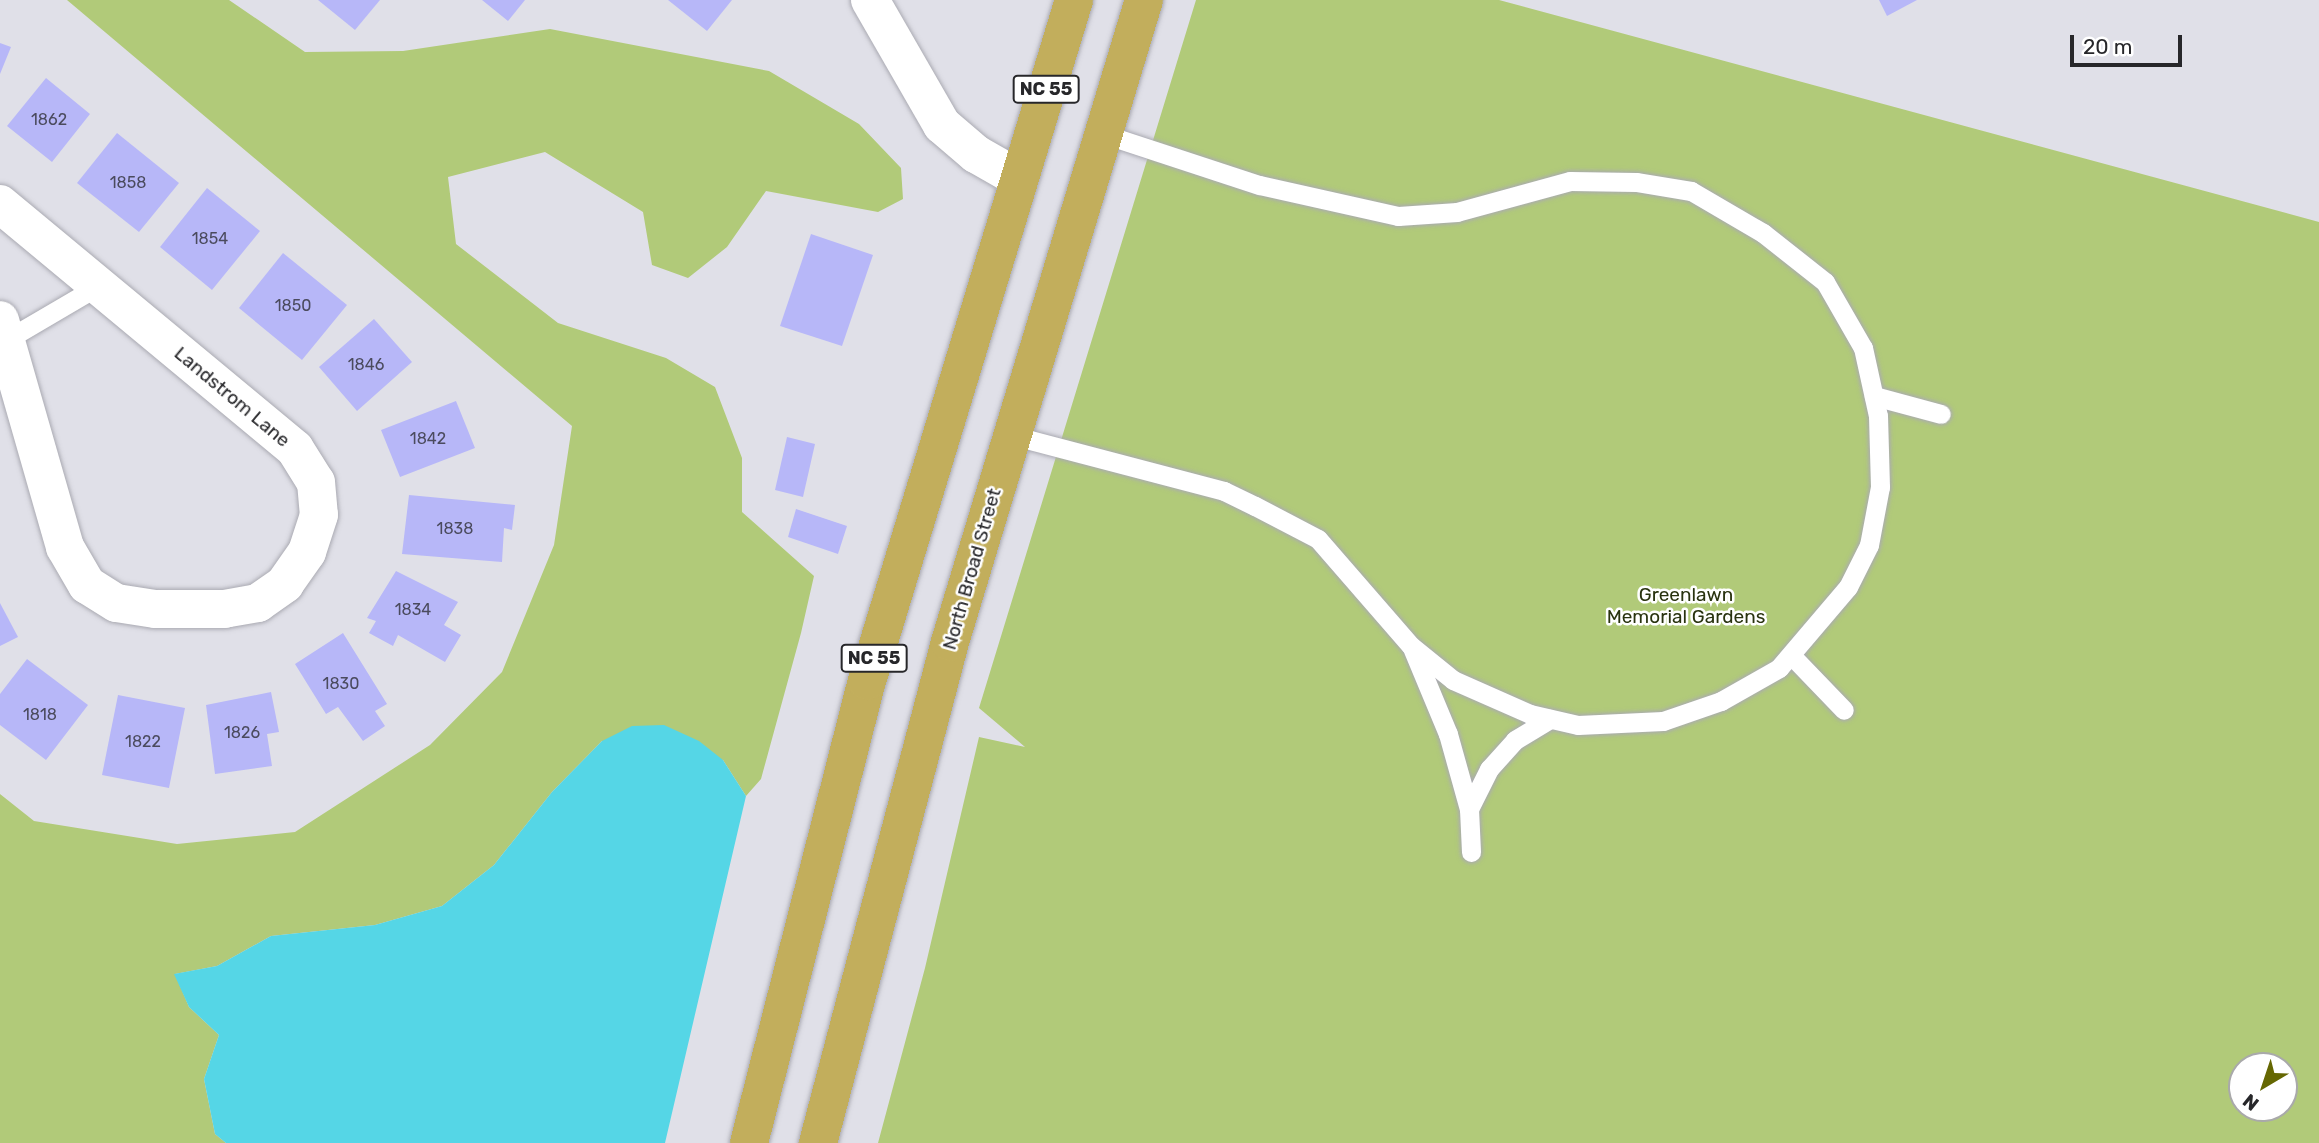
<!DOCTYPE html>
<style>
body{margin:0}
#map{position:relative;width:2319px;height:1143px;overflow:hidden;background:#e0e0e8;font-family:Rubik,sans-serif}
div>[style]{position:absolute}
.green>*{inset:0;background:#b1ca79}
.water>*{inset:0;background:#55d6e6}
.building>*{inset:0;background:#b7b7f8}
.roads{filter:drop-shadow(0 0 2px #aaaab2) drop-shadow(0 0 2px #aaaab2)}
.service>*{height:19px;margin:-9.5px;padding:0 9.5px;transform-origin:9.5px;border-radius:9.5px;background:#fff}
.minor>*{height:38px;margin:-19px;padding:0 19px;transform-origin:19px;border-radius:19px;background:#fff}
.trunk>*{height:38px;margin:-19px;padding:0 19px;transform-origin:19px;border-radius:19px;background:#c2ae5c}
span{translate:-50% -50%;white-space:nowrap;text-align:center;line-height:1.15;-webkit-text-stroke:5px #fff;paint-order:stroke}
.number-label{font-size:16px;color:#4b4b5e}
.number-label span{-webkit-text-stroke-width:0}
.shield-label span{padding:2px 5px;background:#fff;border:2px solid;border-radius:5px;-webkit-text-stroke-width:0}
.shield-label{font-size:18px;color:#27272a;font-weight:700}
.street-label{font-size:19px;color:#27272a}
.park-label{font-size:19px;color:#29330f}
.north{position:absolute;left:2228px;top:1052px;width:70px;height:70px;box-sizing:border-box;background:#fff;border:2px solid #a9a9aa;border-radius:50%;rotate:219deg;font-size:19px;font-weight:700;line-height:28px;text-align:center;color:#27272a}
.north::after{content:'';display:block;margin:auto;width:24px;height:32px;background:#656702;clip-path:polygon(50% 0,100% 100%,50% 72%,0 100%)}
.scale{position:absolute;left:2070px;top:35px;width:112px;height:32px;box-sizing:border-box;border:4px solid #27272a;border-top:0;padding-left:9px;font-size:21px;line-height:24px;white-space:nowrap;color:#27272a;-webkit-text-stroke:5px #fff;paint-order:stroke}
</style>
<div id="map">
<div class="green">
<div style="clip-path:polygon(67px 0,229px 0,305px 52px,403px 51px,550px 29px,769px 71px,859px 124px,901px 168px,903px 199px,878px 212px,766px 191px,727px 247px,688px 278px,652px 265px,643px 212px,545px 152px,448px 177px,456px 244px,558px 323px,666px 358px,715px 387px,742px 458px,742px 512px,814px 576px,801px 633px,761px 779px,746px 796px,723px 760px,602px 741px,552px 792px,494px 865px,442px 906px,375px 925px,271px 936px,217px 966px,175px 974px,189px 1007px,219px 1035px,204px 1079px,215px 1134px,226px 1143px,0 1143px,0 794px,34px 821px,177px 844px,295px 832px,430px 745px,502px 672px,554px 545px,572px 426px)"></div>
<div style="clip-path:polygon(evenodd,1196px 0,1499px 0,2319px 222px,2319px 1143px,878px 1143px,925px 968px,979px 737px,1025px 747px,979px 708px,1196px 0,2242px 1066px,2284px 1066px,2284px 1108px,2242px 1108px,2242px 1066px)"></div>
</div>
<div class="water">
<div style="clip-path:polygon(664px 725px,699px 741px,723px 760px,746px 796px,665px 1143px,226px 1143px,215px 1134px,204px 1079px,219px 1035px,189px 1007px,174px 974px,217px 966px,271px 936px,375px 925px,442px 906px,494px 865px,552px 792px,602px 741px,632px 726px)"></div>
</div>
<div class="building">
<div style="clip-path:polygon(318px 0,380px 0,355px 30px)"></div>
<div style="clip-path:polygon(482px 0,525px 0,508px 21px)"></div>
<div style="clip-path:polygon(668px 0,732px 0,707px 31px)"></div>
<div style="clip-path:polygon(1879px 0,1917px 0,1887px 16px)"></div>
<div style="clip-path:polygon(0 43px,11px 47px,0 74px)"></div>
<div style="clip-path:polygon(46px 78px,90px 114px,52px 162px,7px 126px)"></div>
<div style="clip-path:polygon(117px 133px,179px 183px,139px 232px,77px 183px)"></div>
<div style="clip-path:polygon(207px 188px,260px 231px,212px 290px,160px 247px)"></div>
<div style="clip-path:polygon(811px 234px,873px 255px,842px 346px,780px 326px)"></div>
<div style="clip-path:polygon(283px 253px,347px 305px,302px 360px,239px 308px)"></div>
<div style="clip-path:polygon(374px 319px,412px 362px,357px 411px,319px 367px)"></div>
<div style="clip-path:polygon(456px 401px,475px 448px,400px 477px,381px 430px)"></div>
<div style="clip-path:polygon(787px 437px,815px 444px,803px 497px,775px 490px)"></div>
<div style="clip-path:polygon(409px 495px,515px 505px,512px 530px,504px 528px,502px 562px,402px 554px)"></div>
<div style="clip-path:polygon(796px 509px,847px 526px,838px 554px,788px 537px)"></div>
<div style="clip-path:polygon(396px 571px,458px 602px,444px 625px,461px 635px,445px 662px,398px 635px,393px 646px,369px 633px,376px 621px,367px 618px)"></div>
<div style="clip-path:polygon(0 603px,18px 637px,0 646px)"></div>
<div style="clip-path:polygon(343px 633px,387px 704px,375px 711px,385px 726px,363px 741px,338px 707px,326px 714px,295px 664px)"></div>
<div style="clip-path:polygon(27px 659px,88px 705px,46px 760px,0 725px,0 694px)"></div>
<div style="clip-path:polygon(271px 692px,279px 732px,267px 734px,272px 766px,215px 774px,206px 705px)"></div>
<div style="clip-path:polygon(118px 695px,185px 708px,169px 788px,102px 775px)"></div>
</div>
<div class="roads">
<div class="service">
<div style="left:6px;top:340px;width:107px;rotate:-30.4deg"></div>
<div style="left:1874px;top:396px;width:69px;rotate:15deg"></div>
<div style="left:1011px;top:435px;width:220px;rotate:14.7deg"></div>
<div style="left:1224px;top:491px;width:34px;rotate:26deg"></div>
<div style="left:1255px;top:506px;width:71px;rotate:27.6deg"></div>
<div style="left:1318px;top:539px;width:142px;rotate:49deg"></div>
<div style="left:1411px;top:646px;width:54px;rotate:39deg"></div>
<div style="left:1453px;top:680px;width:84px;rotate:23.8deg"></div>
<div style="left:1530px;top:714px;width:49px;rotate:12.9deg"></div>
<div style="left:1578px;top:725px;width:85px;rotate:-2.7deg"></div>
<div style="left:1663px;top:721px;width:61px;rotate:-19deg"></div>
<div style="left:1721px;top:701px;width:67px;rotate:-29.6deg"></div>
<div style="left:1779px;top:668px;width:106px;rotate:-49.6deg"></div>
<div style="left:1848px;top:587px;width:47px;rotate:-63.4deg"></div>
<div style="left:1869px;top:545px;width:59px;rotate:-79.3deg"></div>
<div style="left:1880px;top:487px;width:71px;rotate:-91.6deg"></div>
<div style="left:1878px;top:416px;width:70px;rotate:-102.4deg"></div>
<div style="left:1863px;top:348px;width:76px;rotate:-119.9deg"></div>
<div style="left:1825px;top:282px;width:79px;rotate:-141.7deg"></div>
<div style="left:1763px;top:233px;width:83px;rotate:-149.7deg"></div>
<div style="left:1691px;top:191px;width:56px;rotate:-170.7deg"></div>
<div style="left:1636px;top:182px;width:66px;rotate:-179.1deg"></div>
<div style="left:1570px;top:181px;width:117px;rotate:164.7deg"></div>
<div style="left:1457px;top:212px;width:59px;rotate:176.1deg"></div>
<div style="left:1398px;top:216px;width:142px;rotate:-167.4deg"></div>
<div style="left:1259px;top:185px;width:166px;rotate:-161.8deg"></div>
<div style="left:1413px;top:650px;width:91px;rotate:67.4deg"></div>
<div style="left:1448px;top:734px;width:78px;rotate:74.4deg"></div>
<div style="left:1469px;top:809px;width:43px;rotate:87.3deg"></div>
<div style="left:1791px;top:655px;width:76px;rotate:46.1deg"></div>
<div style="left:1469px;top:809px;width:45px;rotate:-63.4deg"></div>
<div style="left:1489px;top:769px;width:39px;rotate:-48deg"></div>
<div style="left:1515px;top:740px;width:41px;rotate:-31deg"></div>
</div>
<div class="minor">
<div style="left:870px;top:0;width:144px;rotate:60.1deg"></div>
<div style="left:942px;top:125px;width:45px;rotate:40.5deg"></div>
<div style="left:976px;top:154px;width:48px;rotate:29.7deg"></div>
<div style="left:0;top:204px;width:383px;rotate:39.7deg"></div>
<div style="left:295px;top:449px;width:39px;rotate:58deg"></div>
<div style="left:316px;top:482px;width:33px;rotate:85deg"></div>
<div style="left:319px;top:515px;width:39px;rotate:108deg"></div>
<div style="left:307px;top:552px;width:39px;rotate:125deg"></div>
<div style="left:285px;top:584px;width:33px;rotate:145deg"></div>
<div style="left:258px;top:603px;width:34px;rotate:170deg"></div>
<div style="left:225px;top:609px;width:70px;rotate:180deg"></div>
<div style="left:155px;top:609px;width:39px;rotate:-171deg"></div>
<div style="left:116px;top:603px;width:34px;rotate:-148deg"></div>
<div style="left:87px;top:585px;width:44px;rotate:-120.1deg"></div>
<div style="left:65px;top:547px;width:236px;rotate:-106deg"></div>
</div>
<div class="trunk">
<div style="left:749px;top:1143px;width:477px;rotate:-75.7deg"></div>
<div style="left:867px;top:681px;width:712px;rotate:-73.09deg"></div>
<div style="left:818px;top:1143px;width:518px;rotate:-75.24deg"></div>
<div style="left:950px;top:642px;width:671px;rotate:-73.19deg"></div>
</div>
</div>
<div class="number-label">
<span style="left:49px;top:120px">1862</span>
<span style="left:128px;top:183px">1858</span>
<span style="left:210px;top:239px">1854</span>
<span style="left:293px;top:306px">1850</span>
<span style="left:366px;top:365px">1846</span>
<span style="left:428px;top:439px">1842</span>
<span style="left:455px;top:529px">1838</span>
<span style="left:413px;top:610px">1834</span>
<span style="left:341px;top:684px">1830</span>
<span style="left:40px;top:715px">1818</span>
<span style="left:242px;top:733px">1826</span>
<span style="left:143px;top:742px">1822</span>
</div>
<div class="shield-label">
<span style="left:1046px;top:89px">NC 55</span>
<span style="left:874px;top:658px">NC 55</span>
</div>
<div class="street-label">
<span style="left:232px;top:397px;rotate:40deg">Landstrom Lane</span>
<span style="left:972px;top:569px;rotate:-74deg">North Broad Street</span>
</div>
<div class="park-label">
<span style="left:1686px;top:606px">Greenlawn<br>Memorial Gardens</span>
</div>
<div class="north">N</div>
<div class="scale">20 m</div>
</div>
